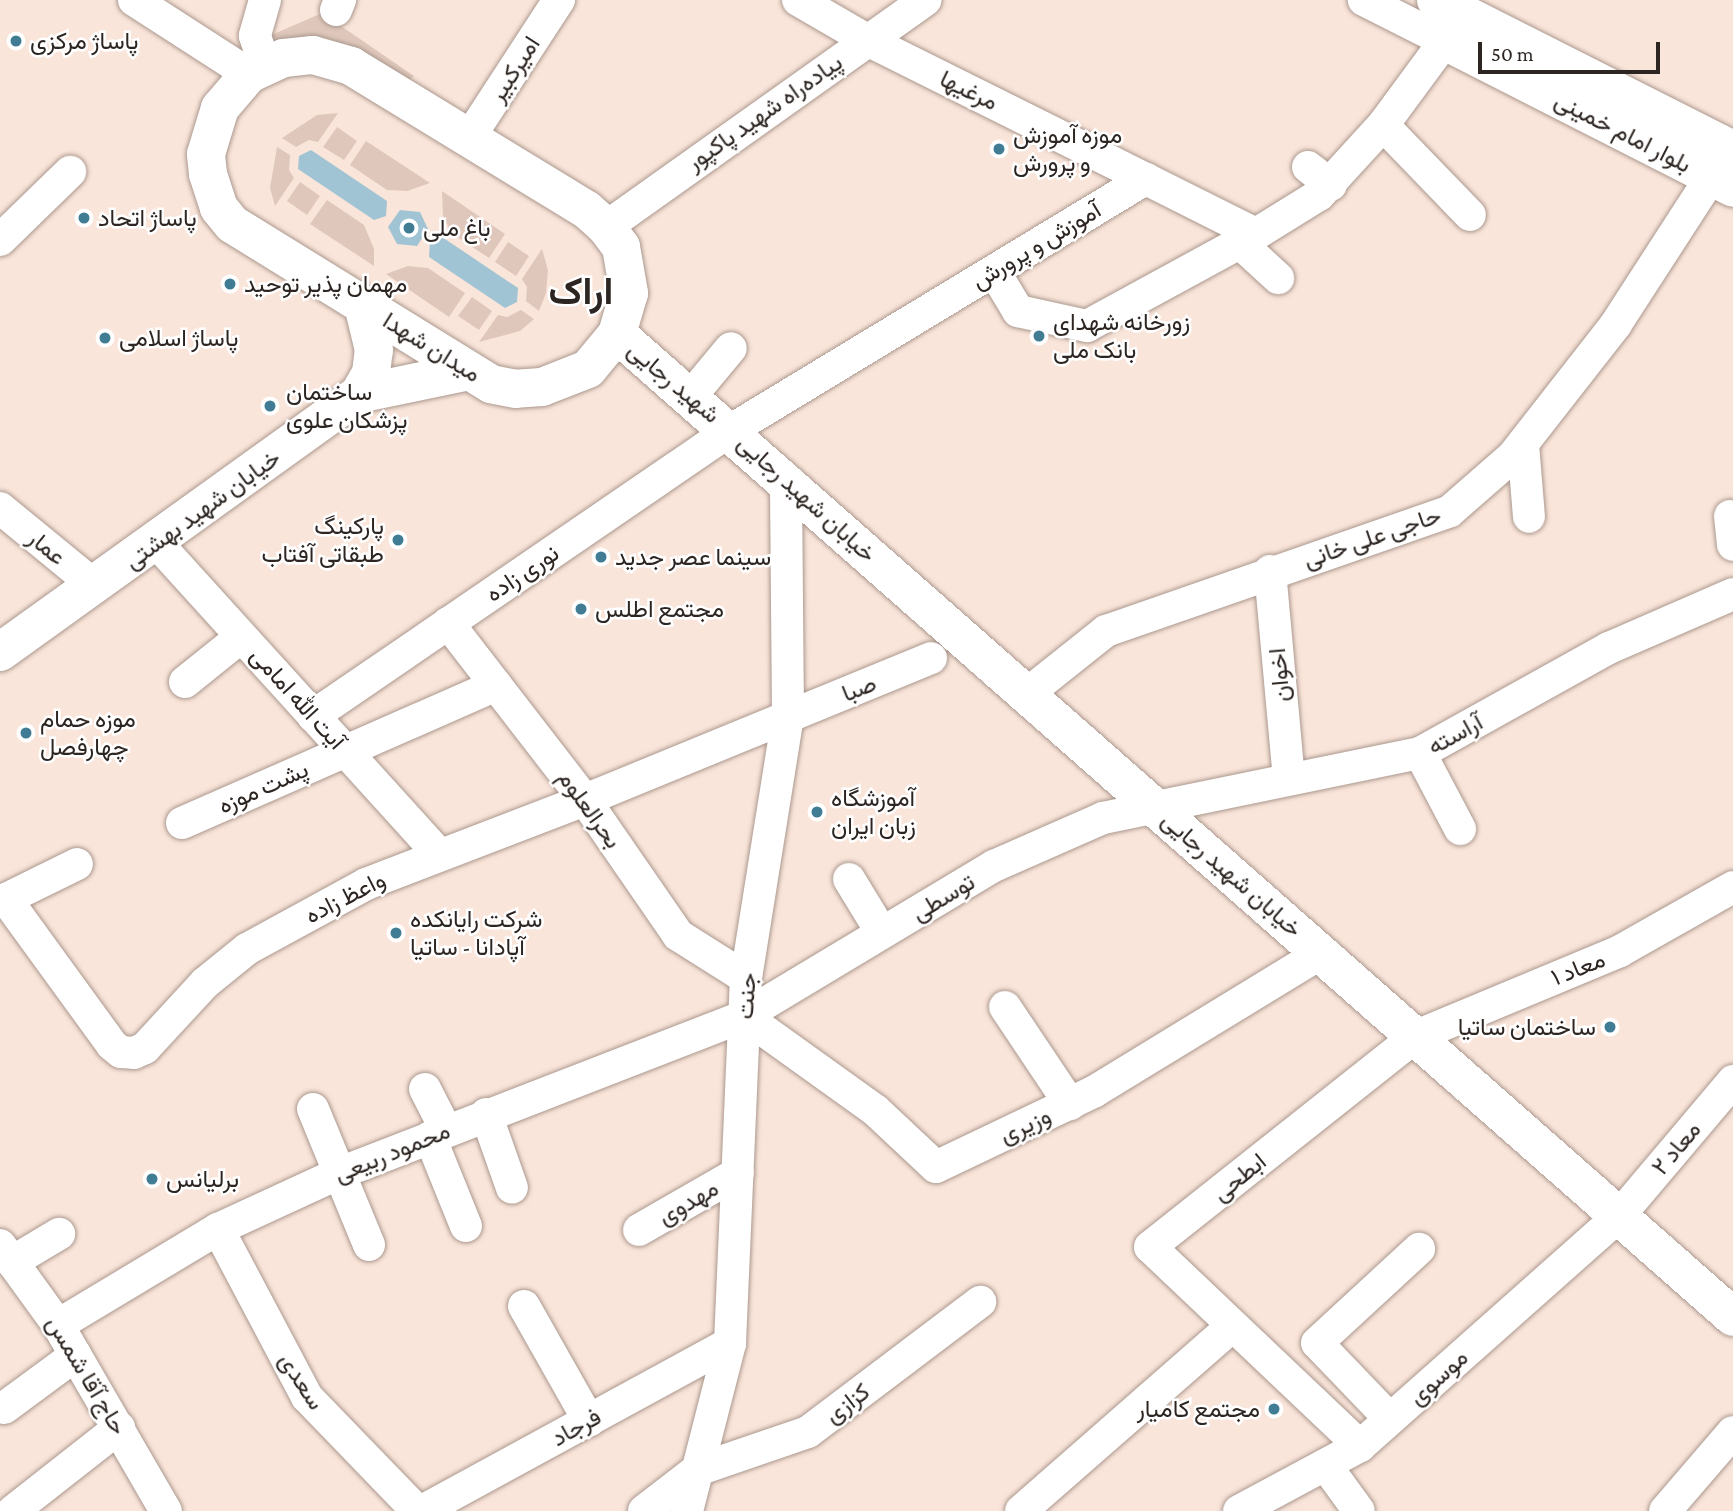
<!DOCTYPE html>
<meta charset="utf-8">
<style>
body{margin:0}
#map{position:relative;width:1733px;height:1511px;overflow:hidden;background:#fae5da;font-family:"Crimson Pro",Vazirmatn,serif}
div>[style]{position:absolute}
.green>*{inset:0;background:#dfc7bb}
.water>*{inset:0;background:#a0c4d4}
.roads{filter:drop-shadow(0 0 2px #ab988e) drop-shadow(0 0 2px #ab988e)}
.minor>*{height:32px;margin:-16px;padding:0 16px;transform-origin:16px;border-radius:16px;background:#fff}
.major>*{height:38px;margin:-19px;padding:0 19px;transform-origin:19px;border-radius:19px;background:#fff}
.dots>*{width:19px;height:19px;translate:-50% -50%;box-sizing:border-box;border:4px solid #fff;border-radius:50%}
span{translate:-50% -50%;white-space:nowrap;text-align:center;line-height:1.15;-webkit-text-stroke:5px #fff;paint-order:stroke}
.poi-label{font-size:24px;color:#2c2521}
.left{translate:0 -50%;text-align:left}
.right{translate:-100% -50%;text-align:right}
.street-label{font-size:24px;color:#2c2521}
.town-label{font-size:38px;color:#2c2521;font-weight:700}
.scale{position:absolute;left:1478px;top:42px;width:182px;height:32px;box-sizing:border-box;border:4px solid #2c2521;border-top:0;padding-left:9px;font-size:21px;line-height:24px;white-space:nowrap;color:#2c2521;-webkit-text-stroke:5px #fff;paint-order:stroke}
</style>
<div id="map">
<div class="green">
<div style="clip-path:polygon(322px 13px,414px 76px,405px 84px,307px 39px,273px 41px,267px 37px)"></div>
<div style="clip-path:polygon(338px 113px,318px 142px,309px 140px,296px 147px,282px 138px,317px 115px)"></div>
<div style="clip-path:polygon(337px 127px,357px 141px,344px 160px,323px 147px)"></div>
<div style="clip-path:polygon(366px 141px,430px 183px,407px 191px,387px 190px,350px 165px)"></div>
<div style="clip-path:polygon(277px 147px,290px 155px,289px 170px,294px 178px,275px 206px,270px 188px)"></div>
<div style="clip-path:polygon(300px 182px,320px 196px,307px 215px,287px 201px)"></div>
<div style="clip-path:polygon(442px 191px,505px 234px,489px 258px,451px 233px,443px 215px)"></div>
<div style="clip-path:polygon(327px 200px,364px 225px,374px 249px,374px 266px,310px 224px)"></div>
<div style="clip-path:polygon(508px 242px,529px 256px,516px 276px,495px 262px)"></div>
<div style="clip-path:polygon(542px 249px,548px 270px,546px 293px,539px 311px,526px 301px,527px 287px,522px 279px)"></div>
<div style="clip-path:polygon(408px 266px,428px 268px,465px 293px,449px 317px,386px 274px)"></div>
<div style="clip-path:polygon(472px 297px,492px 311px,479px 330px,458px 316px)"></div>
<div style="clip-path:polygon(521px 310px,534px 319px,520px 331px,479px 342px,498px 315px,507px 317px)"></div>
</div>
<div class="water">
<div style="clip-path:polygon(311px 150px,387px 201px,386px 216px,374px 220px,298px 169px,299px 156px)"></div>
<div style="clip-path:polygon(400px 210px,420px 212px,428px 229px,417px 246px,397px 244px,388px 227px)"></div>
<div style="clip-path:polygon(442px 237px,518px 288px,517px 302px,505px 308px,429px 257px,430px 241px)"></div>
</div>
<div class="roads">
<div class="minor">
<div style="left:134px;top:0;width:137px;rotate:32.8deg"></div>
<div style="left:265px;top:0;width:37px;rotate:106deg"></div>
<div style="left:255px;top:36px;width:32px;rotate:72deg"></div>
<div style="left:798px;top:0;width:80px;rotate:30.1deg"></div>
<div style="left:867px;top:40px;width:312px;rotate:26.5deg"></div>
<div style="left:336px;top:10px;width:11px;rotate:-68deg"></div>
<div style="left:1383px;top:125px;width:125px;rotate:46deg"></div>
<div style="left:469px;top:138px;width:165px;rotate:-56.9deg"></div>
<div style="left:1308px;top:167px;width:29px;rotate:38deg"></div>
<div style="left:606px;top:227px;width:392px;rotate:-35.4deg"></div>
<div style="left:0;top:240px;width:98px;rotate:-44.2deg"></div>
<div style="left:1240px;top:243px;width:52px;rotate:42.6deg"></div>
<div style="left:994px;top:271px;width:47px;rotate:59deg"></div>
<div style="left:1018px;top:311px;width:71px;rotate:12.3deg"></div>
<div style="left:1087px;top:326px;width:192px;rotate:-28.6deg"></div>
<div style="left:691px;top:396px;width:62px;rotate:-50.2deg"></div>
<div style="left:1523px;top:444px;width:73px;rotate:85.3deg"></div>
<div style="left:0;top:508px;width:123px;rotate:39.4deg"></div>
<div style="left:1730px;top:516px;width:29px;rotate:84deg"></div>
<div style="left:156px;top:542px;width:421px;rotate:47.8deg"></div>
<div style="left:1270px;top:571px;width:209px;rotate:84.8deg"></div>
<div style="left:448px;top:623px;width:224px;rotate:52.3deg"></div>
<div style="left:585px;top:800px;width:164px;rotate:55.4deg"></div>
<div style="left:678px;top:935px;width:80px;rotate:32.3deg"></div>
<div style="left:185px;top:682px;width:72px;rotate:-38.8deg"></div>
<div style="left:1028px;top:693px;width:100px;rotate:-38.5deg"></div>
<div style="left:1106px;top:631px;width:364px;rotate:-19.2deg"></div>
<div style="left:1450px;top:511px;width:84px;rotate:-41.1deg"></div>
<div style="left:1513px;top:456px;width:167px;rotate:-52deg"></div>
<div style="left:1616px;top:324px;width:175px;rotate:-57.1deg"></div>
<div style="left:313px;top:716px;width:506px;rotate:-34.38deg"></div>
<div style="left:731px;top:430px;width:485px;rotate:-31.2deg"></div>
<div style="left:1146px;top:179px;width:123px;rotate:26.6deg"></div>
<div style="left:1256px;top:234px;width:74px;rotate:-31.8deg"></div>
<div style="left:1319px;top:195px;width:95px;rotate:-47.6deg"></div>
<div style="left:1383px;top:125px;width:104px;rotate:-53.6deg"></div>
<div style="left:1445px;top:41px;width:91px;rotate:-153.2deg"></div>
<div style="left:1420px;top:753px;width:86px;rotate:62.2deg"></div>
<div style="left:182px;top:823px;width:343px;rotate:-23.7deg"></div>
<div style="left:849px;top:879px;width:63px;rotate:58.6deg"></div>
<div style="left:6px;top:899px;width:79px;rotate:-26.2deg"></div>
<div style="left:0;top:902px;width:7px;rotate:-27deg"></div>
<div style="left:6px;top:899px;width:180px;rotate:54deg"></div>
<div style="left:112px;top:1045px;width:11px;rotate:38deg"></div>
<div style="left:121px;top:1052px;width:13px;rotate:4deg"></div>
<div style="left:134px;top:1053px;width:12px;rotate:-24deg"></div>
<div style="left:145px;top:1048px;width:88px;rotate:-47.3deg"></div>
<div style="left:205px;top:983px;width:54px;rotate:-39deg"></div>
<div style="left:247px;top:949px;width:136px;rotate:-28.6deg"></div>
<div style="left:366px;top:884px;width:235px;rotate:-21deg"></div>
<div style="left:585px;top:800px;width:374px;rotate:-22.3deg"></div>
<div style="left:1005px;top:1007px;width:117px;rotate:56.2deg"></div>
<div style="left:744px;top:1016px;width:161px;rotate:35.7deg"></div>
<div style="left:875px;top:1110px;width:83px;rotate:43.1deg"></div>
<div style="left:936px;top:1167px;width:176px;rotate:-25.5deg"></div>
<div style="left:1095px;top:1091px;width:265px;rotate:-31.4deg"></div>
<div style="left:425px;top:1089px;width:46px;rotate:62.9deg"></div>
<div style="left:313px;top:1109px;width:147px;rotate:67.6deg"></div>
<div style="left:486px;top:1114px;width:78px;rotate:70.6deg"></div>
<div style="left:430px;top:1137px;width:96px;rotate:68deg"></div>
<div style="left:218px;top:1229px;width:190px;rotate:62.1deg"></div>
<div style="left:307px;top:1397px;width:158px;rotate:46deg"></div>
<div style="left:639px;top:1230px;width:114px;rotate:-29.9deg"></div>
<div style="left:0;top:1245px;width:99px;rotate:54.1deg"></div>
<div style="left:58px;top:1325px;width:215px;rotate:59.9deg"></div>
<div style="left:12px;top:1262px;width:55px;rotate:-30.8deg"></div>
<div style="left:524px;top:1306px;width:132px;rotate:60.5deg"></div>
<div style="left:58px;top:1325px;width:187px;rotate:-31deg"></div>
<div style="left:218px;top:1229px;width:134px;rotate:-24.7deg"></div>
<div style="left:340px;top:1173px;width:433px;rotate:-21.2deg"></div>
<div style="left:744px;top:1016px;width:292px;rotate:-31deg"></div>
<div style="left:994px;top:866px;width:119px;rotate:-23.8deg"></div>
<div style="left:1103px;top:818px;width:324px;rotate:-11.6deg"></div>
<div style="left:1420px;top:753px;width:216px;rotate:-29.1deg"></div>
<div style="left:1609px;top:648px;width:135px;rotate:-23.5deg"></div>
<div style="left:4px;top:1408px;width:89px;rotate:-36.4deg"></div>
<div style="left:1390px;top:1419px;width:105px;rotate:-133.8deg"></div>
<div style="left:1317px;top:1343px;width:139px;rotate:-42.7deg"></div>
<div style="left:1360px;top:1446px;width:289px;rotate:-136.5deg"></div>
<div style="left:1150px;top:1247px;width:340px;rotate:-38.4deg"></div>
<div style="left:1416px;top:1036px;width:221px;rotate:-22.6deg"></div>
<div style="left:1620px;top:951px;width:130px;rotate:-29.5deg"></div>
<div style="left:1327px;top:1467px;width:54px;rotate:54deg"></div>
<div style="left:13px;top:1511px;width:135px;rotate:-38.1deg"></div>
<div style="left:422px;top:1511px;width:351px;rotate:-28.6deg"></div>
<div style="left:644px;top:1511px;width:67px;rotate:-37.7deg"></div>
<div style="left:697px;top:1470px;width:117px;rotate:-18.9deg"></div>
<div style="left:808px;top:1432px;width:216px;rotate:-37.1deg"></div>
<div style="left:687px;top:1511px;width:173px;rotate:-75.6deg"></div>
<div style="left:730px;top:1343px;width:365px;rotate:-87.5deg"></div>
<div style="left:746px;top:978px;width:264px;rotate:-80.9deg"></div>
<div style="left:788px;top:717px;width:238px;rotate:-90.5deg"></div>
<div style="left:1021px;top:1511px;width:281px;rotate:-41.2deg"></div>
<div style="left:1239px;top:1511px;width:137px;rotate:-28.2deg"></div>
<div style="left:1360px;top:1446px;width:346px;rotate:-41.6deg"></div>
<div style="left:1619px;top:1216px;width:177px;rotate:-49.8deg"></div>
<div style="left:1665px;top:1511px;width:104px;rotate:-49.3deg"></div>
</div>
<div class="major">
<div style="left:1436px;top:0;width:333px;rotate:26.8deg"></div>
<div style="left:1445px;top:41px;width:323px;rotate:27deg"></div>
<div style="left:313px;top:55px;width:40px;rotate:16deg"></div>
<div style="left:351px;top:66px;width:276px;rotate:31.4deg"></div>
<div style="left:587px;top:210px;width:25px;rotate:42deg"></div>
<div style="left:606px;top:227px;width:25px;rotate:53deg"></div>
<div style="left:621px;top:247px;width:47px;rotate:80.1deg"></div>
<div style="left:629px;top:293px;width:43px;rotate:106.3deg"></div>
<div style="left:617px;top:334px;width:45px;rotate:129.6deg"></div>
<div style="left:588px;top:369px;width:49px;rotate:158.6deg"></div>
<div style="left:542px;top:387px;width:26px;rotate:176deg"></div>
<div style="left:516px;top:389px;width:25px;rotate:-169deg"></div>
<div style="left:491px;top:384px;width:304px;rotate:-148.3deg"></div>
<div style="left:232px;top:224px;width:21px;rotate:-129deg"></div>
<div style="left:219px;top:208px;width:36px;rotate:-108deg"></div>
<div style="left:208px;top:174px;width:20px;rotate:-96deg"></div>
<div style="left:206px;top:154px;width:48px;rotate:-73.1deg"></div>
<div style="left:220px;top:108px;width:45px;rotate:-49.5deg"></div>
<div style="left:249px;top:74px;width:38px;rotate:-25deg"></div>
<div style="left:284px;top:58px;width:29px;rotate:-6deg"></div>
<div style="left:617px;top:334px;width:1487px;rotate:41.37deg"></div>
<div style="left:359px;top:394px;width:112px;rotate:-11.8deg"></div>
<div style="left:0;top:652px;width:442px;rotate:-35.7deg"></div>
<div style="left:359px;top:394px;width:24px;rotate:-60deg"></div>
<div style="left:371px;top:373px;width:23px;rotate:-83deg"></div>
<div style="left:374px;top:350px;width:46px;rotate:-103.7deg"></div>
</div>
</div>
<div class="dots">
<div style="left:16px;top:41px;background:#407c94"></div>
<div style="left:999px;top:149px;background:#407c94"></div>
<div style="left:84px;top:218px;background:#407c94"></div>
<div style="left:409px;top:228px;background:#407c94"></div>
<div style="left:230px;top:284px;background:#407c94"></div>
<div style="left:1039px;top:336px;background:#407c94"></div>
<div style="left:105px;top:338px;background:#407c94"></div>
<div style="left:270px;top:406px;background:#407c94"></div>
<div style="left:398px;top:540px;background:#407c94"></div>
<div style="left:601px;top:557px;background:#407c94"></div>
<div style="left:581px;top:609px;background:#407c94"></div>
<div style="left:26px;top:733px;background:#407c94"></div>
<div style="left:817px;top:812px;background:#407c94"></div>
<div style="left:396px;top:933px;background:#407c94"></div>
<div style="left:1610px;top:1027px;background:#407c94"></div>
<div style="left:152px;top:1179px;background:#407c94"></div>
<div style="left:1274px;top:1409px;background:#407c94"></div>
</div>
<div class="poi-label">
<span class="left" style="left:30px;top:41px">پاساژ مرکزی</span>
<span class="left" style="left:1013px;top:149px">موزه آموزش<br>و پرورش</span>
<span class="left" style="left:98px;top:218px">پاساژ اتحاد</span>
<span class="left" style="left:423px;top:228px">باغ ملی</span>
<span class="left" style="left:244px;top:284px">مهمان پذیر توحید</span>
<span class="left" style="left:1053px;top:336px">زورخانه شهدای<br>بانک ملی</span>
<span class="left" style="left:119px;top:338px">پاساژ اسلامی</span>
<span class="left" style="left:286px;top:406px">ساختمان<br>پزشکان علوی</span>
<span class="right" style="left:384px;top:540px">پارکینگ<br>طبقاتی آفتاب</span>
<span class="left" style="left:615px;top:557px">سینما عصر جدید</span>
<span class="left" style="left:595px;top:609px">مجتمع اطلس</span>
<span class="left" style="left:40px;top:733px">موزه حمام<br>چهارفصل</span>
<span class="left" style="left:831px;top:812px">آموزشگاه<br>زبان ایران</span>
<span class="left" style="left:410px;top:933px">شرکت رایانکده<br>آپادانا - ساتیا</span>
<span class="right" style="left:1596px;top:1027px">ساختمان ساتیا</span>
<span class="left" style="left:166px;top:1179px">برلیانس</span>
<span class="right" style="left:1260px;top:1409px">مجتمع کامیار</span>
</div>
<div class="street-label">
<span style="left:514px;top:69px;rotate:-57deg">امیرکبیر</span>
<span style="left:969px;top:90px;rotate:26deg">مرغیها</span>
<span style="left:764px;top:112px;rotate:-35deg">پیاده‌راه شهید پاکپور</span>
<span style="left:1623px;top:132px;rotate:27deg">بلوار امام خمینی</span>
<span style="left:1036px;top:245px;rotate:-31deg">آموزش و پرورش</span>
<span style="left:432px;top:347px;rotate:32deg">میدان شهدا</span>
<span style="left:674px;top:382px;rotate:40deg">شهید رجایی</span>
<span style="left:807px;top:498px;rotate:42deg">خیابان شهید رجایی</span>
<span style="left:202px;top:509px;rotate:-36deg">خیابان شهید بهشتی</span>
<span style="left:1372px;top:537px;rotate:-19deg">حاجی علی خانی</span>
<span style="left:47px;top:547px;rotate:39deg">عمار</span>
<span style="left:522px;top:573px;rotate:-34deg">نوری زاده</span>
<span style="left:1279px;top:675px;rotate:-95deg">اخوان</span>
<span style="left:859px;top:688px;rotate:-22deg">صبا</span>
<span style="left:298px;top:698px;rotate:48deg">آیت الله امامی</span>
<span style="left:1455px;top:734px;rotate:-29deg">آراسته</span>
<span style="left:263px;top:787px;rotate:-24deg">پشت موزه</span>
<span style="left:590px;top:809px;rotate:54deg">بحرالعلوم</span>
<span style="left:1232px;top:874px;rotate:41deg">خیابان شهید رجایی</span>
<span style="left:345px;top:897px;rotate:-27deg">واعظ زاده</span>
<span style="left:943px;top:897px;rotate:-31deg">توسطی</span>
<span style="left:1578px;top:968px;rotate:-22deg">معاد ۱</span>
<span style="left:746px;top:996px;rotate:-86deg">جنت</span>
<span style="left:1025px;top:1125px;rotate:-25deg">وزیری</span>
<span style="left:1676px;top:1148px;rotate:-50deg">معاد ۲</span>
<span style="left:392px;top:1152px;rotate:-22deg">محمود ربیعی</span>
<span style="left:1239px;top:1177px;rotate:-39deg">ابطحی</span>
<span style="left:688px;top:1202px;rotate:-30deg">مهدوی</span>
<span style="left:87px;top:1375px;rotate:59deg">حاج آقا شمس</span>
<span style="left:1438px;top:1377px;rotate:-42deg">موسوی</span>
<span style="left:302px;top:1381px;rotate:57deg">سعدی</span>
<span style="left:847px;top:1403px;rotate:-37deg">کزازی</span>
<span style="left:576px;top:1427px;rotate:-29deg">فرجاد</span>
</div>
<div class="town-label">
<span style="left:581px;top:292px">اراک</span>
</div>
<div class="scale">50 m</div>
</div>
